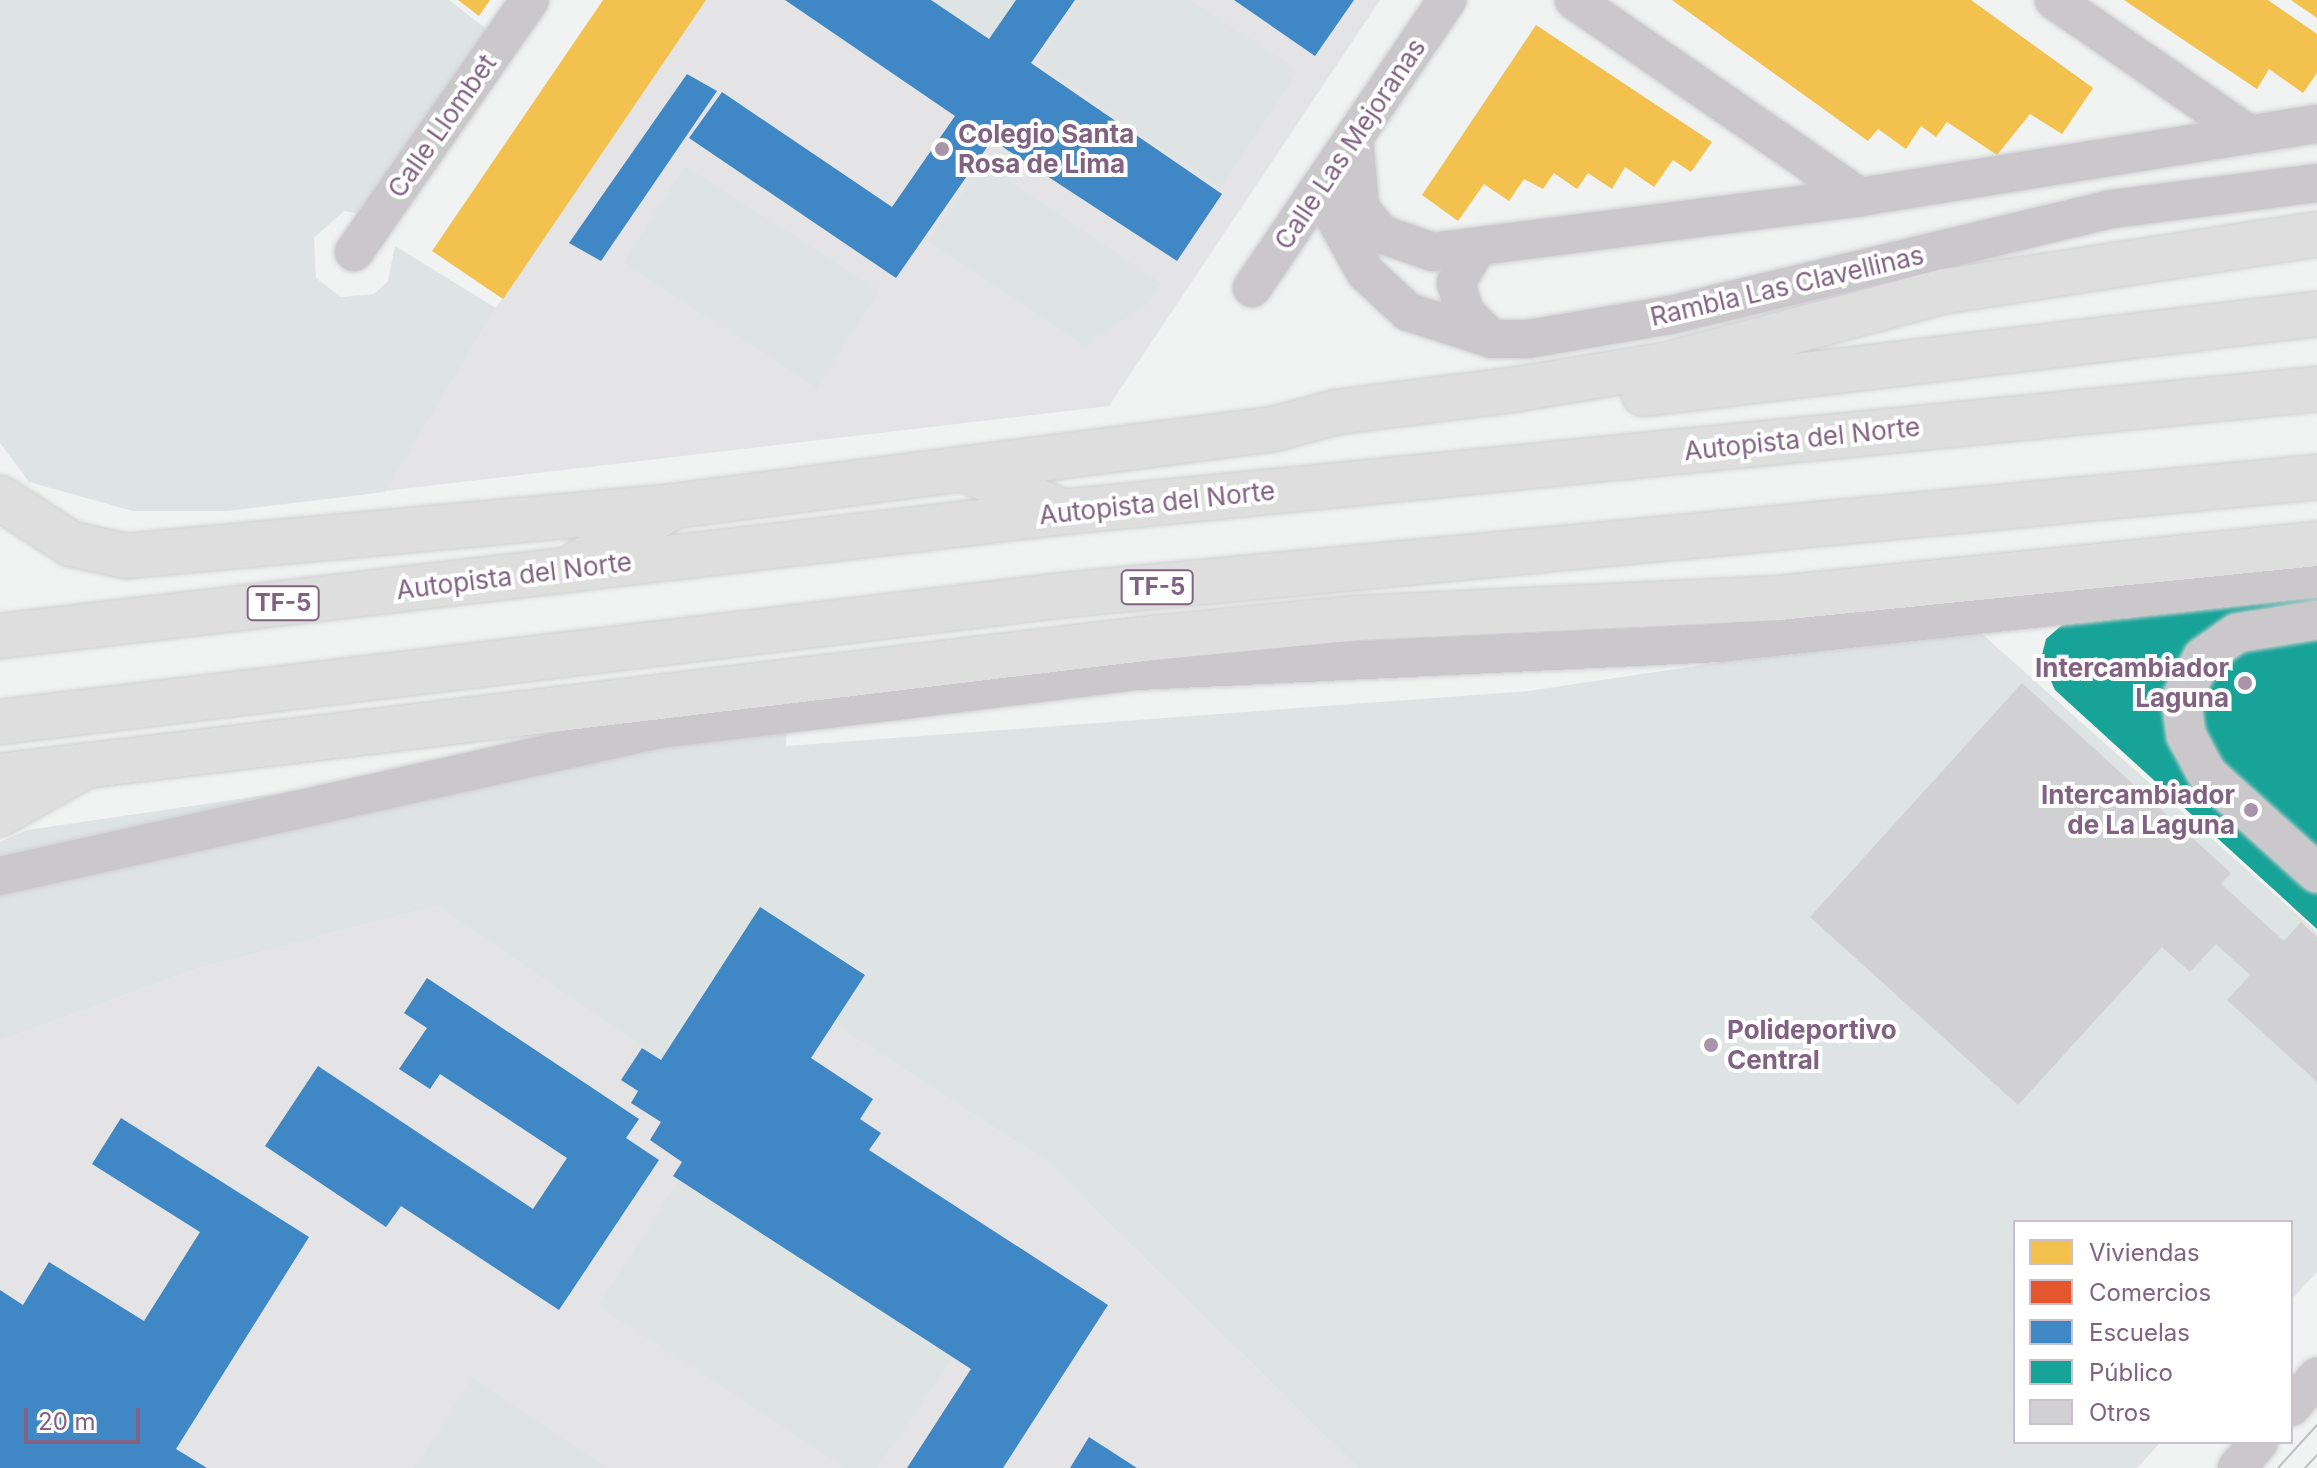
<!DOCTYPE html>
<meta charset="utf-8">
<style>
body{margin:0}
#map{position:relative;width:2317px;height:1468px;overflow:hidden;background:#f1f3f2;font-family:Inter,sans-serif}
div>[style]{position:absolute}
.built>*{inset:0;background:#e4e3e5}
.green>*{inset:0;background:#dee4e4}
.homes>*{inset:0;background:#f2c14e}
.shops>*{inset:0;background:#e4572e}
.schools>*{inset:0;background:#3f88c5}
.public>*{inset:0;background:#17a398}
.building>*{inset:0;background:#d1d0d2}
.roads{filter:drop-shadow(0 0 2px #cfcfd0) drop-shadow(0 0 2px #cfcfd0)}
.minor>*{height:38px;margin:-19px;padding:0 19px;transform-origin:19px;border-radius:19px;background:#cbc8cb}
.major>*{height:44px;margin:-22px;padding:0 22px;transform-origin:22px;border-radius:22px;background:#dfdedf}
.highway>*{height:44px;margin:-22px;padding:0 22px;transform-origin:22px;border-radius:22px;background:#dfdedf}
.tram>*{height:2px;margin:-1px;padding:0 1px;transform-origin:1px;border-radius:1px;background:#c1bfc2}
.dots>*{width:22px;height:22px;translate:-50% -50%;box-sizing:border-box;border:4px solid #fff;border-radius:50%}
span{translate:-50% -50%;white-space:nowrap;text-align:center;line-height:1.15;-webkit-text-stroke:8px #fff;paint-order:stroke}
.shield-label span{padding:2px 6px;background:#fff;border:2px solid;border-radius:6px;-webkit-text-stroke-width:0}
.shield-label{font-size:24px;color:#826282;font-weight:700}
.street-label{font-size:26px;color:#826282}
.poi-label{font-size:26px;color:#826282;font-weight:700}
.left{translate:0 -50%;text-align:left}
.right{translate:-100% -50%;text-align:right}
.legend{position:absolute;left:2013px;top:1220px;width:280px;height:224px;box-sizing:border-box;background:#fff;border:2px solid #cdc0cd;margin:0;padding:10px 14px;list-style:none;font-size:24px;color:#826282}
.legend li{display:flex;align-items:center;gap:16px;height:40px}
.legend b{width:40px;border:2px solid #cdc0cd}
.scale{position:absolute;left:24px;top:1408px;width:116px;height:36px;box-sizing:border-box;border:4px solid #826282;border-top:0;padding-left:10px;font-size:24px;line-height:28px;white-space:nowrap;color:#826282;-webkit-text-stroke:6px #fff;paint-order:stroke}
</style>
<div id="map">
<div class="built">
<div style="clip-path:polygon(706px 0,1380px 0,1109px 406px,385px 491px,496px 308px)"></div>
<div style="clip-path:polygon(436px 906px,661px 1060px,760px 907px,865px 975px,833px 1024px,1044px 1160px,1358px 1468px,0 1468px,0 1041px,196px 969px)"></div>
</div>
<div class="green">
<div style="clip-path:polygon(0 0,449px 0,502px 41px,377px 217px,344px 211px,314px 238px,316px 278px,341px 297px,374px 294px,388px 281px,395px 246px,496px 308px,385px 492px,228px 511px,133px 511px,29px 482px,0 443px)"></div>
<div style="clip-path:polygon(931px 0,1016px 0,989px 39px)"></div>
<div style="clip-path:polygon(1080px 0,1191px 0,1298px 70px,1220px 188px,1037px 63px)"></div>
<div style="clip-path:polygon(984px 164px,1161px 283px,1147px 305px,1084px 346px,928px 241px)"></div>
<div style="clip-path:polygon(685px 166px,879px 290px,817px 388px,623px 263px)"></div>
<div style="clip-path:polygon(1972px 625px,2317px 932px,2317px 1272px,2291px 1300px,2291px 1222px,2015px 1222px,2015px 1442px,2161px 1442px,2137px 1468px,1358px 1468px,1044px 1160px,833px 1024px,865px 974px,761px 908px,661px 1060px,436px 906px,196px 969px,0 1041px,0 842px,27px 830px,787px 719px,786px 746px,1528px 691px)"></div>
<div style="clip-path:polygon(679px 1180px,953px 1357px,877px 1468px,845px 1468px,598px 1306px)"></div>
<div style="clip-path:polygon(473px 1378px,609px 1468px,414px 1468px)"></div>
</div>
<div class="homes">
<div style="clip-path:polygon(458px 0,490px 0,479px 16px)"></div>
<div style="clip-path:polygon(603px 0,706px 0,503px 299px,432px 251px)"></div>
<div style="clip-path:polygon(1672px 0,1971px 0,2093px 88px,2062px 134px,2030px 114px,1997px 155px,1947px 122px,1936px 137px,1921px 126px,1906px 149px,1878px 129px,1868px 141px)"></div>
<div style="clip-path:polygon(2124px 0,2268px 0,2317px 34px,2317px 73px,2303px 93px,2269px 69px,2257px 89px)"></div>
<div style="clip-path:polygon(2291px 0,2317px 0,2317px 18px)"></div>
<div style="clip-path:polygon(1536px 25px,1712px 142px,1691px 172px,1673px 160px,1654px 187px,1625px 167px,1612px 189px,1588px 173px,1577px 189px,1554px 173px,1543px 189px,1524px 179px,1509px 201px,1484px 184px,1458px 221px,1422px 195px)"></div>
</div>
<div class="shops">
<div style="clip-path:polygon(2317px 718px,2317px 779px,2264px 723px)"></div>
</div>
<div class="schools">
<div style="clip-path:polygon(785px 0,931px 0,989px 39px,1016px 0,1075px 0,1031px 63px,1222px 194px,1177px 261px,992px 140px,896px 278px,689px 138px,722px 92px,892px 207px,955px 116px)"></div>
<div style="clip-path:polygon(1234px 0,1354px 0,1315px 56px)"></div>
<div style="clip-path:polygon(687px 74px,717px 91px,601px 261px,569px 243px)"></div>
<div style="clip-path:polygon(760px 907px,865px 975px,811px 1058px,873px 1099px,860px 1119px,881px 1133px,869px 1150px,1108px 1305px,1003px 1468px,907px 1468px,971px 1369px,673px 1176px,682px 1162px,650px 1140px,661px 1122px,631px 1103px,638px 1091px,621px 1080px,642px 1048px,661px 1060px)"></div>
<div style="clip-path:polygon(427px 978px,639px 1119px,626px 1138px,659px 1160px,559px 1310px,401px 1206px,386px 1227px,265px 1146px,318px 1066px,533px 1209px,567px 1158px,440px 1074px,430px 1089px,399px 1069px,427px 1028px,404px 1013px)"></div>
<div style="clip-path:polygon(121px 1118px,309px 1237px,176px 1449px,207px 1468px,0 1468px,0 1290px,23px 1305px,49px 1262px,144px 1321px,200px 1232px,92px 1164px)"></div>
<div style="clip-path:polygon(1089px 1437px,1137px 1468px,1070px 1468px)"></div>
</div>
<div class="public">
<div style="clip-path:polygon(2317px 594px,2317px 929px,2055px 690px,2041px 659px,2046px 639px,2070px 618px)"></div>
</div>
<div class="building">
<div style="clip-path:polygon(2022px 683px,2231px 873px,2221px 884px,2284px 941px,2301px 922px,2317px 937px,2317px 1082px,2227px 1000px,2250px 975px,2216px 944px,2190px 972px,2162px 947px,2018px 1105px,1810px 917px)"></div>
</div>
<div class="roads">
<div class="minor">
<div style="left:1574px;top:0;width:347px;rotate:34.6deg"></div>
<div style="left:2054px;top:0;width:236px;rotate:34.6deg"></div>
<div style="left:1354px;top:139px;width:69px;rotate:85deg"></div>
<div style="left:1360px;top:208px;width:33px;rotate:51deg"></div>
<div style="left:1381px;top:234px;width:55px;rotate:19.1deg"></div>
<div style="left:1433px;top:252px;width:431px;rotate:-7.3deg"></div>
<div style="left:1860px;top:197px;width:463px;rotate:-9.1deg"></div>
<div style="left:1320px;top:191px;width:93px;rotate:60.9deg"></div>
<div style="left:1365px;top:272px;width:59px;rotate:42.9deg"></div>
<div style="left:1408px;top:312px;width:88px;rotate:17.8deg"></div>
<div style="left:1492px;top:339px;width:36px"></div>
<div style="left:1528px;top:339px;width:144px;rotate:-9.6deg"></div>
<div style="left:1670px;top:315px;width:455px;rotate:-13.5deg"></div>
<div style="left:2112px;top:209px;width:207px;rotate:-7.2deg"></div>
<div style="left:1477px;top:248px;width:41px;rotate:121deg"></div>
<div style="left:1456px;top:283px;width:31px;rotate:73deg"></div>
<div style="left:1465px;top:313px;width:37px;rotate:44deg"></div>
<div style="left:354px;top:252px;width:307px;rotate:-55.1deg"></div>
<div style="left:1252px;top:288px;width:348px;rotate:-55.9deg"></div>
<div style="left:2317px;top:620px;width:81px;rotate:170.8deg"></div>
<div style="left:2237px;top:633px;width:42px;rotate:144.8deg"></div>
<div style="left:2203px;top:657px;width:47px;rotate:117.6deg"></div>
<div style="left:2181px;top:699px;width:36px;rotate:82deg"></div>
<div style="left:2186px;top:735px;width:44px;rotate:61.7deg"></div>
<div style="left:2207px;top:774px;width:148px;rotate:42deg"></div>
<div style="left:896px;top:701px;width:244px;rotate:-7.1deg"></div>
<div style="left:1138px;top:671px;width:582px;rotate:-2.76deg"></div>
<div style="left:1719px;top:643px;width:602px;rotate:-6.2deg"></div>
<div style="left:0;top:876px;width:676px;rotate:-12.56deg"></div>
<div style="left:660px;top:729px;width:238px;rotate:-6.8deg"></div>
<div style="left:896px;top:701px;width:26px;rotate:-32deg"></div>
<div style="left:2291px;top:1407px;width:40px;rotate:-49deg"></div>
<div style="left:2237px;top:1468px;width:34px;rotate:-50deg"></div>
</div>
<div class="major">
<div style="left:1644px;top:394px;width:678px;rotate:-6.78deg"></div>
<div style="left:0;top:498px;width:85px;rotate:32.9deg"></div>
<div style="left:71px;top:544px;width:56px;rotate:12.3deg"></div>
<div style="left:126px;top:556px;width:550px;rotate:-5.21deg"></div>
<div style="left:674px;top:506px;width:605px;rotate:-7.31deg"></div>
<div style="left:1274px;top:429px;width:65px;rotate:-15.1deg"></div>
<div style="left:1337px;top:412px;width:182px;rotate:-7.2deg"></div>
<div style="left:1518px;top:389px;width:153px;rotate:-9.4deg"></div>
<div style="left:1669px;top:364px;width:286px;rotate:-14.8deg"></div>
<div style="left:1946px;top:291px;width:375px;rotate:-8.7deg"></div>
<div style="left:0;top:814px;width:98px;rotate:-29.5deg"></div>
</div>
<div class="highway">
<div style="left:963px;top:469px;width:107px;rotate:23.2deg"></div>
<div style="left:580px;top:562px;width:109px;rotate:-30.8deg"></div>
<div style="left:0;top:636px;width:1070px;rotate:-6.65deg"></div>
<div style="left:1063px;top:512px;width:1260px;rotate:-5.6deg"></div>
<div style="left:0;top:722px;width:1073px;rotate:-6.8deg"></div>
<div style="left:1065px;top:595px;width:1258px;rotate:-5.38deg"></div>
<div style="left:0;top:776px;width:1161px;rotate:-6.83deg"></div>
<div style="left:1153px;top:638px;width:206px;rotate:-5.6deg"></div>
<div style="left:1358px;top:618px;width:421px;rotate:-2.7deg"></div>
<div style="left:1779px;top:598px;width:541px;rotate:-5.73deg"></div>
</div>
</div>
<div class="tram">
<div style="left:2278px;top:1468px;width:58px;rotate:-47.8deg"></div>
<div style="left:2305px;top:1468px;width:18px;rotate:-47deg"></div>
</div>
<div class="dots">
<div style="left:942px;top:149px;background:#a995a9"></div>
<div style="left:2245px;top:683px;background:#a995a9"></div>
<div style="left:2251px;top:810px;background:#a995a9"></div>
<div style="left:1711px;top:1045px;background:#a995a9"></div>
</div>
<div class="shield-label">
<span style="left:1157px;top:587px">TF-5</span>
<span style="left:283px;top:603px">TF-5</span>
</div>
<div class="street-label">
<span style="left:442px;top:126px;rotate:-55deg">Calle Llombet</span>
<span style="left:1350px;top:144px;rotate:-56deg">Calle Las Mejoranas</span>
<span style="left:1787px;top:286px;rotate:-13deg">Rambla Las Clavellinas</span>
<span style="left:1802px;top:439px;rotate:-6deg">Autopista del Norte</span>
<span style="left:1157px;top:503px;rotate:-6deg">Autopista del Norte</span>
<span style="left:514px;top:576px;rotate:-7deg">Autopista del Norte</span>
</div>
<div class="poi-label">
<span class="left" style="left:958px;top:149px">Colegio Santa<br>Rosa de Lima</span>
<span class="right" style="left:2229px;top:683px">Intercambiador<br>Laguna</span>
<span class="right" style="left:2235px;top:810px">Intercambiador<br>de La Laguna</span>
<span class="left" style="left:1727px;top:1045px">Polideportivo<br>Central</span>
</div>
<ul class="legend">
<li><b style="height:22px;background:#f2c14e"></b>Viviendas</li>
<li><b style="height:22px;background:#e4572e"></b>Comercios</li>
<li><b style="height:22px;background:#3f88c5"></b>Escuelas</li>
<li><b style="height:22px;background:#17a398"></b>Público</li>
<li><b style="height:22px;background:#d1d0d2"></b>Otros</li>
</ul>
<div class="scale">20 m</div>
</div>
